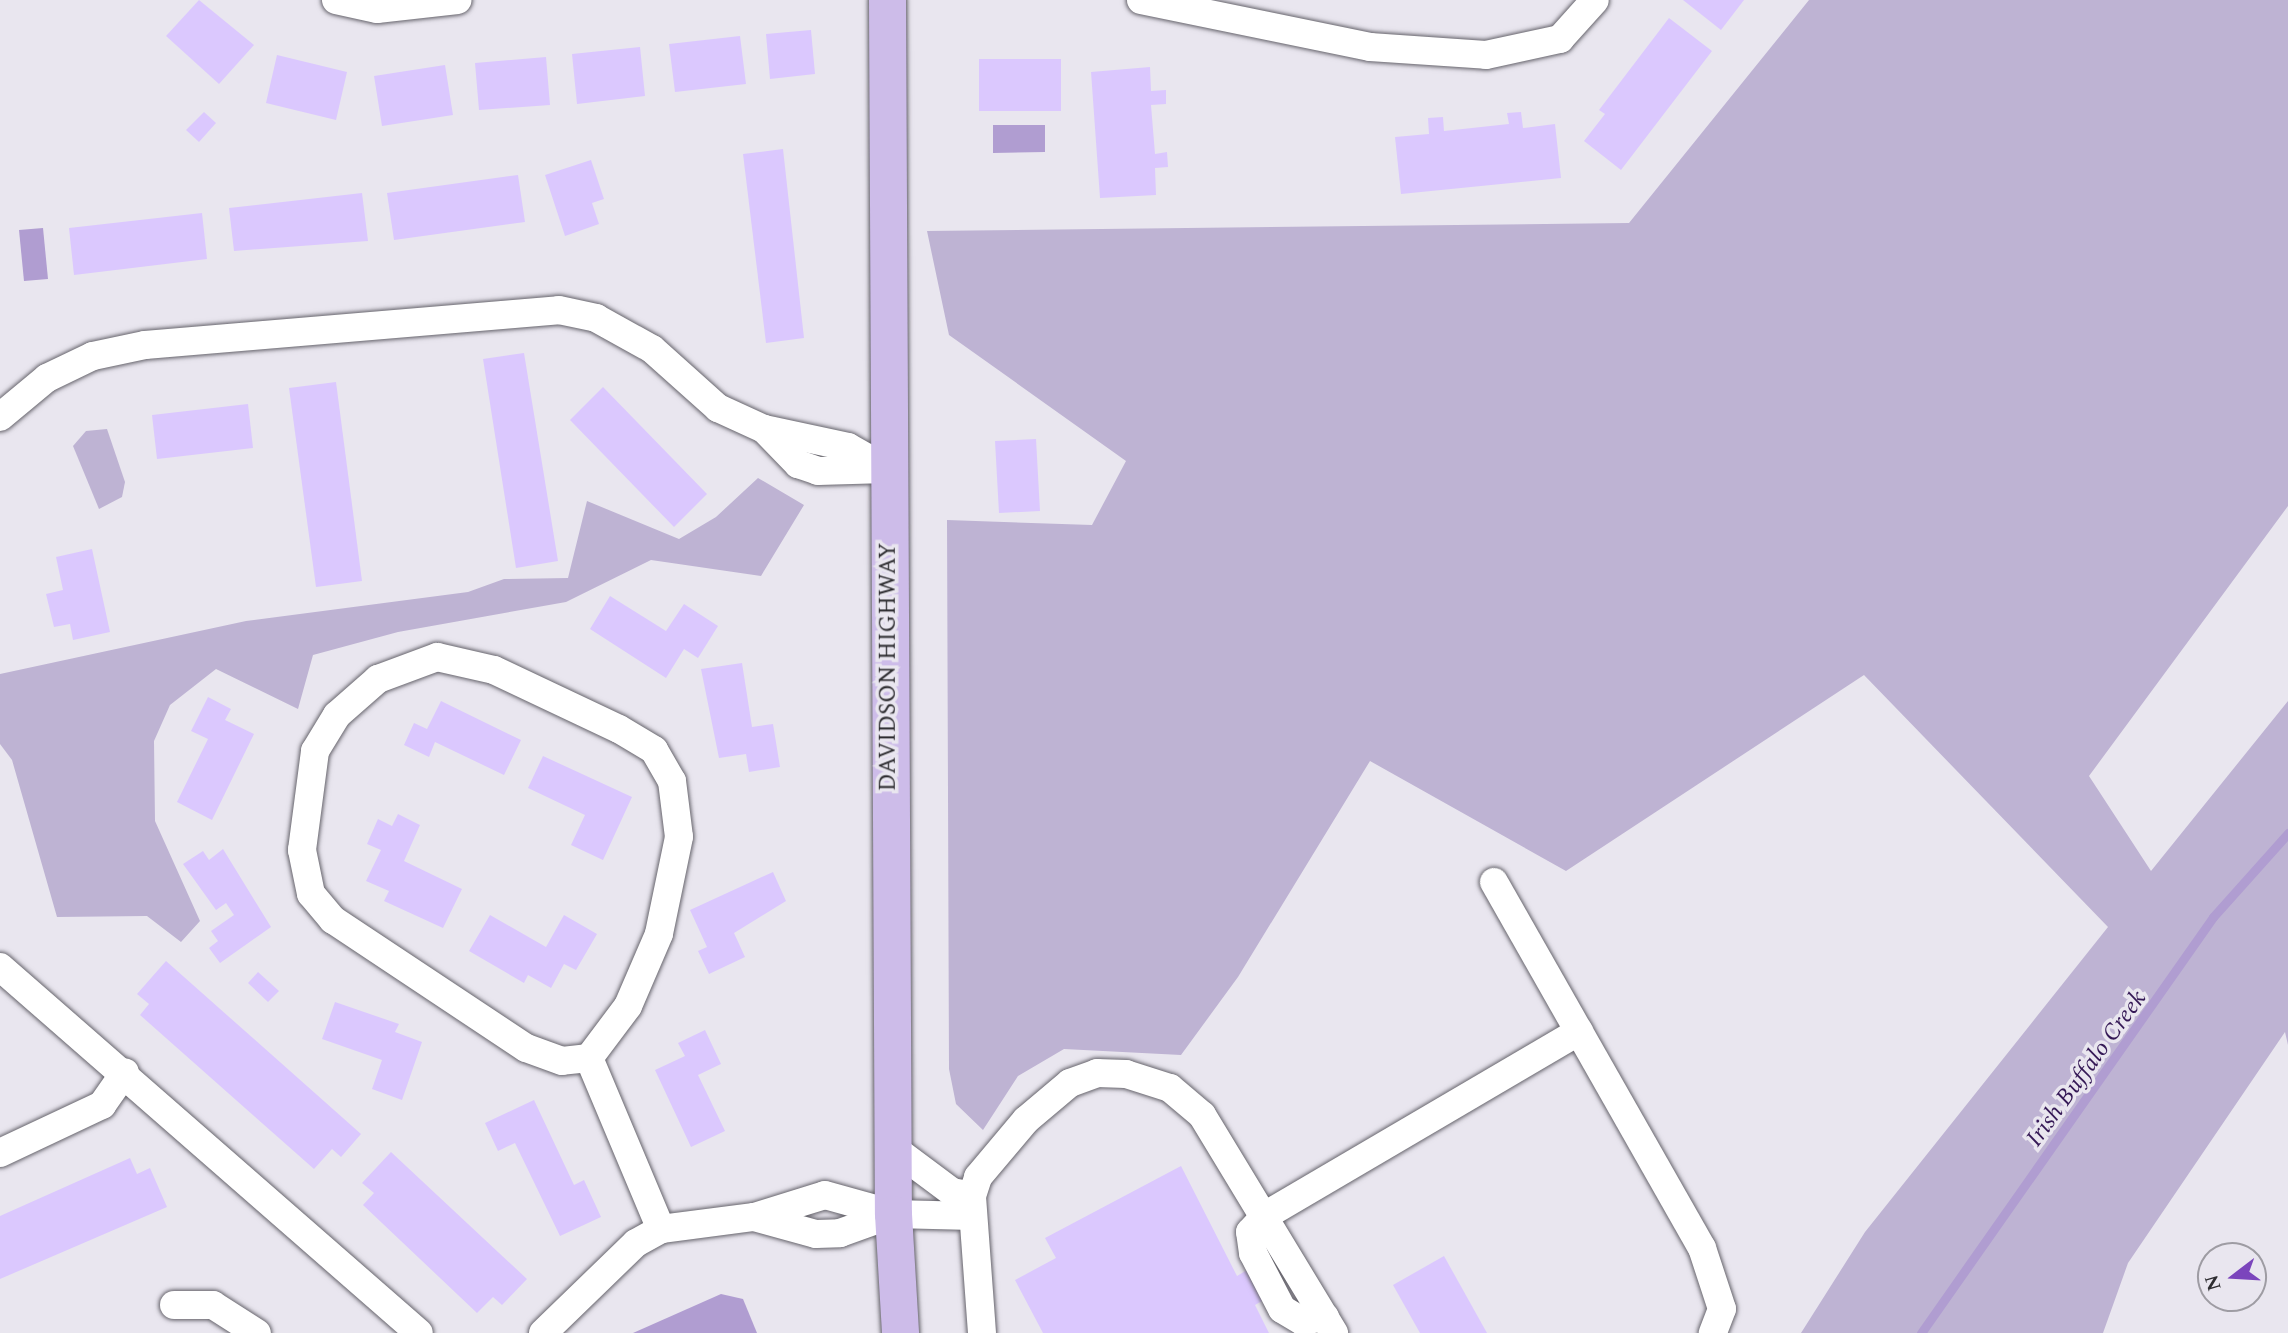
<!DOCTYPE html>
<style>
body{margin:0}
#map{position:relative;width:2288px;height:1333px;overflow:hidden;background:#e9e6ef;font-family:Spectral,serif}
div>[style]{position:absolute}
.green>*{inset:0;background:#beb3d3}
.water>*{inset:0;background:#b09dd1}
.stream>*{height:9px;margin:-4.5px;padding:0 4.5px;transform-origin:4.5px;border-radius:4.5px;background:#b09dd1}
.building>*{inset:0;background:#dbc8fe}
.roads{filter:drop-shadow(0 0 2px #66646c) drop-shadow(0 0 2px #66646c)}
.minor>*{height:28px;margin:-14px;padding:0 14px;transform-origin:14px;border-radius:14px;background:#fff}
.major>*{height:37px;margin:-18.5px;padding:0 18.5px;transform-origin:18.5px;border-radius:18.5px;background:#cdbce9}
span{translate:-50% -50%;white-space:nowrap;text-align:center;line-height:1.15;-webkit-text-stroke:7px #e9e6ef;paint-order:stroke}
.street-label{font-size:23px;color:#2d2c30}
.water-label{font-size:24px;color:#351956;font-style:italic}
.north{position:absolute;left:2197px;top:1242px;width:70px;height:70px;box-sizing:border-box;background:#e9e6ef;border:2px solid #9e9ca3;border-radius:50%;rotate:253deg;font-size:19px;font-weight:700;line-height:28px;text-align:center;color:#2d2c30}
.north::after{content:'';display:block;margin:auto;width:24px;height:32px;background:#7b45bc;clip-path:polygon(50% 0,100% 100%,50% 72%,0 100%)}
</style>
<div id="map">
<div class="green">
<div style="clip-path:polygon(1809px 0,2288px 0,2288px 506px,2089px 776px,2151px 871px,2288px 701px,2288px 1045px,2285px 1032px,2128px 1263px,2103px 1333px,1801px 1333px,1865px 1232px,2108px 927px,1864px 675px,1566px 871px,1370px 761px,1238px 977px,1181px 1055px,1064px 1049px,1018px 1076px,983px 1130px,956px 1104px,949px 1069px,947px 520px,1092px 525px,1126px 461px,949px 335px,927px 231px,1629px 223px)"></div>
<div style="clip-path:polygon(107px 429px,125px 482px,122px 497px,99px 509px,73px 446px,86px 431px)"></div>
<div style="clip-path:polygon(758px 478px,804px 505px,761px 576px,651px 560px,566px 602px,398px 632px,313px 655px,298px 709px,216px 669px,170px 705px,154px 741px,155px 821px,200px 921px,181px 942px,147px 916px,57px 917px,12px 760px,0 744px,0 674px,246px 621px,468px 592px,504px 579px,568px 578px,587px 501px,679px 539px,716px 517px)"></div>
</div>
<div class="water">
<div style="clip-path:polygon(993px 125px,1045px 125px,1045px 152px,993px 153px)"></div>
<div style="clip-path:polygon(43px 228px,48px 279px,24px 281px,19px 230px)"></div>
<div style="clip-path:polygon(721px 1294px,743px 1299px,757px 1333px,633px 1333px)"></div>
</div>
<div class="stream">
<div style="left:1921px;top:1333px;width:508px;rotate:-54.93deg"></div>
<div style="left:2213px;top:917px;width:113px;rotate:-48.2deg"></div>
</div>
<div class="building">
<div style="clip-path:polygon(199px 0,254px 45px,219px 84px,166px 36px)"></div>
<div style="clip-path:polygon(1683px 0,1744px 0,1721px 30px)"></div>
<div style="clip-path:polygon(1669px 18px,1712px 51px,1621px 170px,1584px 141px,1605px 114px,1599px 110px)"></div>
<div style="clip-path:polygon(811px 30px,815px 74px,770px 79px,766px 34px)"></div>
<div style="clip-path:polygon(740px 36px,746px 84px,675px 92px,669px 44px)"></div>
<div style="clip-path:polygon(640px 47px,645px 96px,577px 104px,572px 54px)"></div>
<div style="clip-path:polygon(277px 55px,347px 72px,336px 120px,266px 103px)"></div>
<div style="clip-path:polygon(546px 57px,550px 105px,479px 110px,475px 63px)"></div>
<div style="clip-path:polygon(979px 59px,1061px 59px,1061px 111px,979px 111px)"></div>
<div style="clip-path:polygon(445px 65px,453px 115px,382px 126px,374px 76px)"></div>
<div style="clip-path:polygon(1150px 67px,1151px 91px,1166px 90px,1166px 104px,1151px 105px,1155px 154px,1167px 152px,1168px 167px,1155px 168px,1156px 195px,1100px 198px,1091px 72px)"></div>
<div style="clip-path:polygon(204px 112px,216px 123px,199px 142px,186px 130px)"></div>
<div style="clip-path:polygon(1521px 112px,1523px 128px,1555px 124px,1561px 178px,1401px 194px,1395px 137px,1429px 134px,1428px 118px,1443px 117px,1444px 131px,1509px 124px,1507px 113px)"></div>
<div style="clip-path:polygon(783px 149px,804px 338px,766px 343px,743px 154px)"></div>
<div style="clip-path:polygon(591px 160px,604px 199px,592px 203px,599px 224px,565px 236px,545px 175px)"></div>
<div style="clip-path:polygon(518px 175px,525px 222px,394px 240px,387px 193px)"></div>
<div style="clip-path:polygon(362px 193px,368px 241px,234px 251px,229px 208px)"></div>
<div style="clip-path:polygon(202px 213px,207px 259px,74px 275px,69px 228px)"></div>
<div style="clip-path:polygon(524px 353px,558px 561px,516px 568px,483px 359px)"></div>
<div style="clip-path:polygon(336px 382px,362px 581px,316px 587px,289px 388px)"></div>
<div style="clip-path:polygon(603px 387px,707px 494px,674px 527px,570px 420px)"></div>
<div style="clip-path:polygon(248px 404px,253px 448px,157px 459px,152px 415px)"></div>
<div style="clip-path:polygon(1036px 439px,1040px 511px,999px 513px,995px 441px)"></div>
<div style="clip-path:polygon(92px 549px,110px 632px,73px 640px,70px 624px,54px 627px,46px 594px,63px 590px,56px 557px)"></div>
<div style="clip-path:polygon(610px 596px,666px 631px,684px 604px,718px 626px,698px 658px,684px 649px,666px 678px,590px 629px)"></div>
<div style="clip-path:polygon(742px 663px,752px 727px,773px 724px,780px 767px,749px 772px,746px 754px,719px 758px,701px 669px)"></div>
<div style="clip-path:polygon(208px 697px,231px 709px,225px 720px,254px 734px,212px 820px,177px 802px,208px 739px,191px 731px)"></div>
<div style="clip-path:polygon(441px 701px,521px 740px,504px 775px,435px 742px,429px 757px,404px 745px,414px 723px,427px 729px)"></div>
<div style="clip-path:polygon(543px 756px,632px 797px,603px 860px,571px 845px,585px 815px,528px 788px)"></div>
<div style="clip-path:polygon(398px 814px,420px 825px,404px 861px,462px 889px,443px 928px,384px 901px,389px 891px,366px 881px,381px 850px,367px 844px,378px 819px,392px 826px)"></div>
<div style="clip-path:polygon(223px 849px,271px 927px,220px 963px,209px 948px,218px 941px,211px 931px,234px 915px,226px 903px,216px 910px,183px 864px,203px 851px,209px 860px)"></div>
<div style="clip-path:polygon(773px 872px,786px 901px,734px 933px,745px 957px,709px 974px,698px 951px,707px 947px,690px 910px)"></div>
<div style="clip-path:polygon(490px 915px,546px 947px,564px 915px,597px 934px,576px 970px,564px 964px,551px 988px,528px 975px,524px 983px,469px 951px)"></div>
<div style="clip-path:polygon(166px 961px,361px 1134px,341px 1157px,332px 1149px,314px 1169px,140px 1015px,149px 1004px,137px 994px)"></div>
<div style="clip-path:polygon(258px 972px,279px 991px,268px 1002px,248px 983px)"></div>
<div style="clip-path:polygon(335px 1002px,399px 1024px,395px 1032px,422px 1042px,402px 1100px,372px 1089px,382px 1060px,322px 1039px)"></div>
<div style="clip-path:polygon(705px 1030px,721px 1064px,698px 1075px,725px 1131px,691px 1147px,655px 1070px,685px 1056px,678px 1043px)"></div>
<div style="clip-path:polygon(534px 1100px,574px 1185px,584px 1180px,601px 1217px,560px 1236px,515px 1143px,498px 1151px,485px 1123px)"></div>
<div style="clip-path:polygon(391px 1152px,527px 1279px,502px 1305px,493px 1297px,477px 1313px,363px 1205px,374px 1193px,362px 1183px)"></div>
<div style="clip-path:polygon(130px 1158px,137px 1174px,150px 1168px,167px 1207px,0 1279px,0 1216px)"></div>
<div style="clip-path:polygon(1181px 1166px,1237px 1276px,1264px 1260px,1281px 1290px,1255px 1305px,1269px 1333px,1043px 1333px,1015px 1280px,1056px 1258px,1045px 1238px)"></div>
<div style="clip-path:polygon(1444px 1256px,1487px 1333px,1420px 1333px,1393px 1285px)"></div>
</div>
<div class="roads">
<div class="minor">
<div style="left:336px;top:0;width:42px;rotate:12.4deg"></div>
<div style="left:377px;top:9px;width:81px;rotate:-6.3deg"></div>
<div style="left:1141px;top:0;width:234px;rotate:11.6deg"></div>
<div style="left:1370px;top:47px;width:116px;rotate:3.9deg"></div>
<div style="left:1486px;top:55px;width:76px;rotate:-12.2deg"></div>
<div style="left:1560px;top:39px;width:52px;rotate:-48.1deg"></div>
<div style="left:0;top:417px;width:61px;rotate:-39.7deg"></div>
<div style="left:47px;top:378px;width:51px;rotate:-25.6deg"></div>
<div style="left:93px;top:356px;width:53px;rotate:-11.9deg"></div>
<div style="left:145px;top:345px;width:415px;rotate:-4.8deg"></div>
<div style="left:559px;top:310px;width:38px;rotate:12deg"></div>
<div style="left:596px;top:318px;width:64px;rotate:29deg"></div>
<div style="left:652px;top:349px;width:89px;rotate:41.8deg"></div>
<div style="left:718px;top:408px;width:51px;rotate:24.5deg"></div>
<div style="left:764px;top:429px;width:86px;rotate:12.1deg"></div>
<div style="left:848px;top:447px;width:45px;rotate:29.4deg"></div>
<div style="left:764px;top:429px;width:49px;rotate:45.8deg"></div>
<div style="left:798px;top:464px;width:21px;rotate:19deg"></div>
<div style="left:818px;top:471px;width:69px;rotate:-1.7deg"></div>
<div style="left:437px;top:657px;width:58px;rotate:12.8deg"></div>
<div style="left:494px;top:670px;width:138px;rotate:25.3deg"></div>
<div style="left:619px;top:729px;width:41px;rotate:31deg"></div>
<div style="left:654px;top:750px;width:36px;rotate:60deg"></div>
<div style="left:672px;top:781px;width:56px;rotate:82.9deg"></div>
<div style="left:679px;top:837px;width:99px;rotate:101.7deg"></div>
<div style="left:659px;top:934px;width:78px;rotate:113.3deg"></div>
<div style="left:628px;top:1006px;width:65px;rotate:126.9deg"></div>
<div style="left:589px;top:1058px;width:27px;rotate:174deg"></div>
<div style="left:562px;top:1061px;width:38px;rotate:-160deg"></div>
<div style="left:526px;top:1048px;width:232px;rotate:-146.4deg"></div>
<div style="left:333px;top:920px;width:34px;rotate:-130deg"></div>
<div style="left:311px;top:894px;width:45px;rotate:-101.6deg"></div>
<div style="left:302px;top:850px;width:100px;rotate:-82.5deg"></div>
<div style="left:315px;top:751px;width:42px;rotate:-58.6deg"></div>
<div style="left:337px;top:715px;width:55px;rotate:-41.3deg"></div>
<div style="left:378px;top:679px;width:63px;rotate:-20.4deg"></div>
<div style="left:1494px;top:882px;width:421px;rotate:60.4deg"></div>
<div style="left:1702px;top:1248px;width:64px;rotate:71.8deg"></div>
<div style="left:1722px;top:1309px;width:26px;rotate:111deg"></div>
<div style="left:0;top:967px;width:556px;rotate:41.14deg"></div>
<div style="left:589px;top:1058px;width:186px;rotate:67.2deg"></div>
<div style="left:893px;top:1148px;width:74px;rotate:36.7deg"></div>
<div style="left:952px;top:1192px;width:20px;rotate:11deg"></div>
<div style="left:0;top:1153px;width:113px;rotate:-25.2deg"></div>
<div style="left:102px;top:1105px;width:40px;rotate:-55.1deg"></div>
<div style="left:754px;top:1217px;width:64px;rotate:15.3deg"></div>
<div style="left:816px;top:1234px;width:24px;rotate:-2deg"></div>
<div style="left:840px;top:1233px;width:56px;rotate:-19.7deg"></div>
<div style="left:174px;top:1305px;width:39px"></div>
<div style="left:213px;top:1305px;width:52px;rotate:32.5deg"></div>
<div style="left:1325px;top:1317px;width:23px;rotate:170deg"></div>
<div style="left:1302px;top:1321px;width:23px;rotate:-149deg"></div>
<div style="left:1282px;top:1309px;width:63px;rotate:-117.4deg"></div>
<div style="left:1253px;top:1253px;width:21px;rotate:-98deg"></div>
<div style="left:1250px;top:1232px;width:23px;rotate:-47deg"></div>
<div style="left:1266px;top:1215px;width:363px;rotate:-30.4deg"></div>
<div style="left:543px;top:1333px;width:129px;rotate:-44.1deg"></div>
<div style="left:636px;top:1243px;width:29px;rotate:-29deg"></div>
<div style="left:661px;top:1229px;width:94px;rotate:-7.4deg"></div>
<div style="left:754px;top:1217px;width:74px;rotate:-17.2deg"></div>
<div style="left:825px;top:1195px;width:71px;rotate:15.6deg"></div>
<div style="left:893px;top:1214px;width:80px;rotate:1.4deg"></div>
<div style="left:982px;top:1333px;width:137px;rotate:-94.2deg"></div>
<div style="left:972px;top:1196px;width:20px;rotate:-72deg"></div>
<div style="left:978px;top:1177px;width:75px;rotate:-49.9deg"></div>
<div style="left:1026px;top:1120px;width:57px;rotate:-40.1deg"></div>
<div style="left:1070px;top:1083px;width:29px;rotate:-20deg"></div>
<div style="left:1097px;top:1073px;width:29px;rotate:2deg"></div>
<div style="left:1126px;top:1074px;width:46px;rotate:17.7deg"></div>
<div style="left:1170px;top:1088px;width:42px;rotate:40.2deg"></div>
<div style="left:1202px;top:1115px;width:255px;rotate:58.8deg"></div>
</div>
<div class="major">
<div style="left:887px;top:0;width:1214px;rotate:89.72deg"></div>
<div style="left:893px;top:1214px;width:119px;rotate:86.6deg"></div>
</div>
</div>
<div class="street-label">
<span style="left:889px;top:667px;rotate:-90deg">DAVIDSON HIGHWAY</span>
</div>
<div class="water-label">
<span style="left:2087px;top:1069px;rotate:-54deg">Irish Buffalo Creek</span>
</div>
<div class="north">N</div>
</div>
